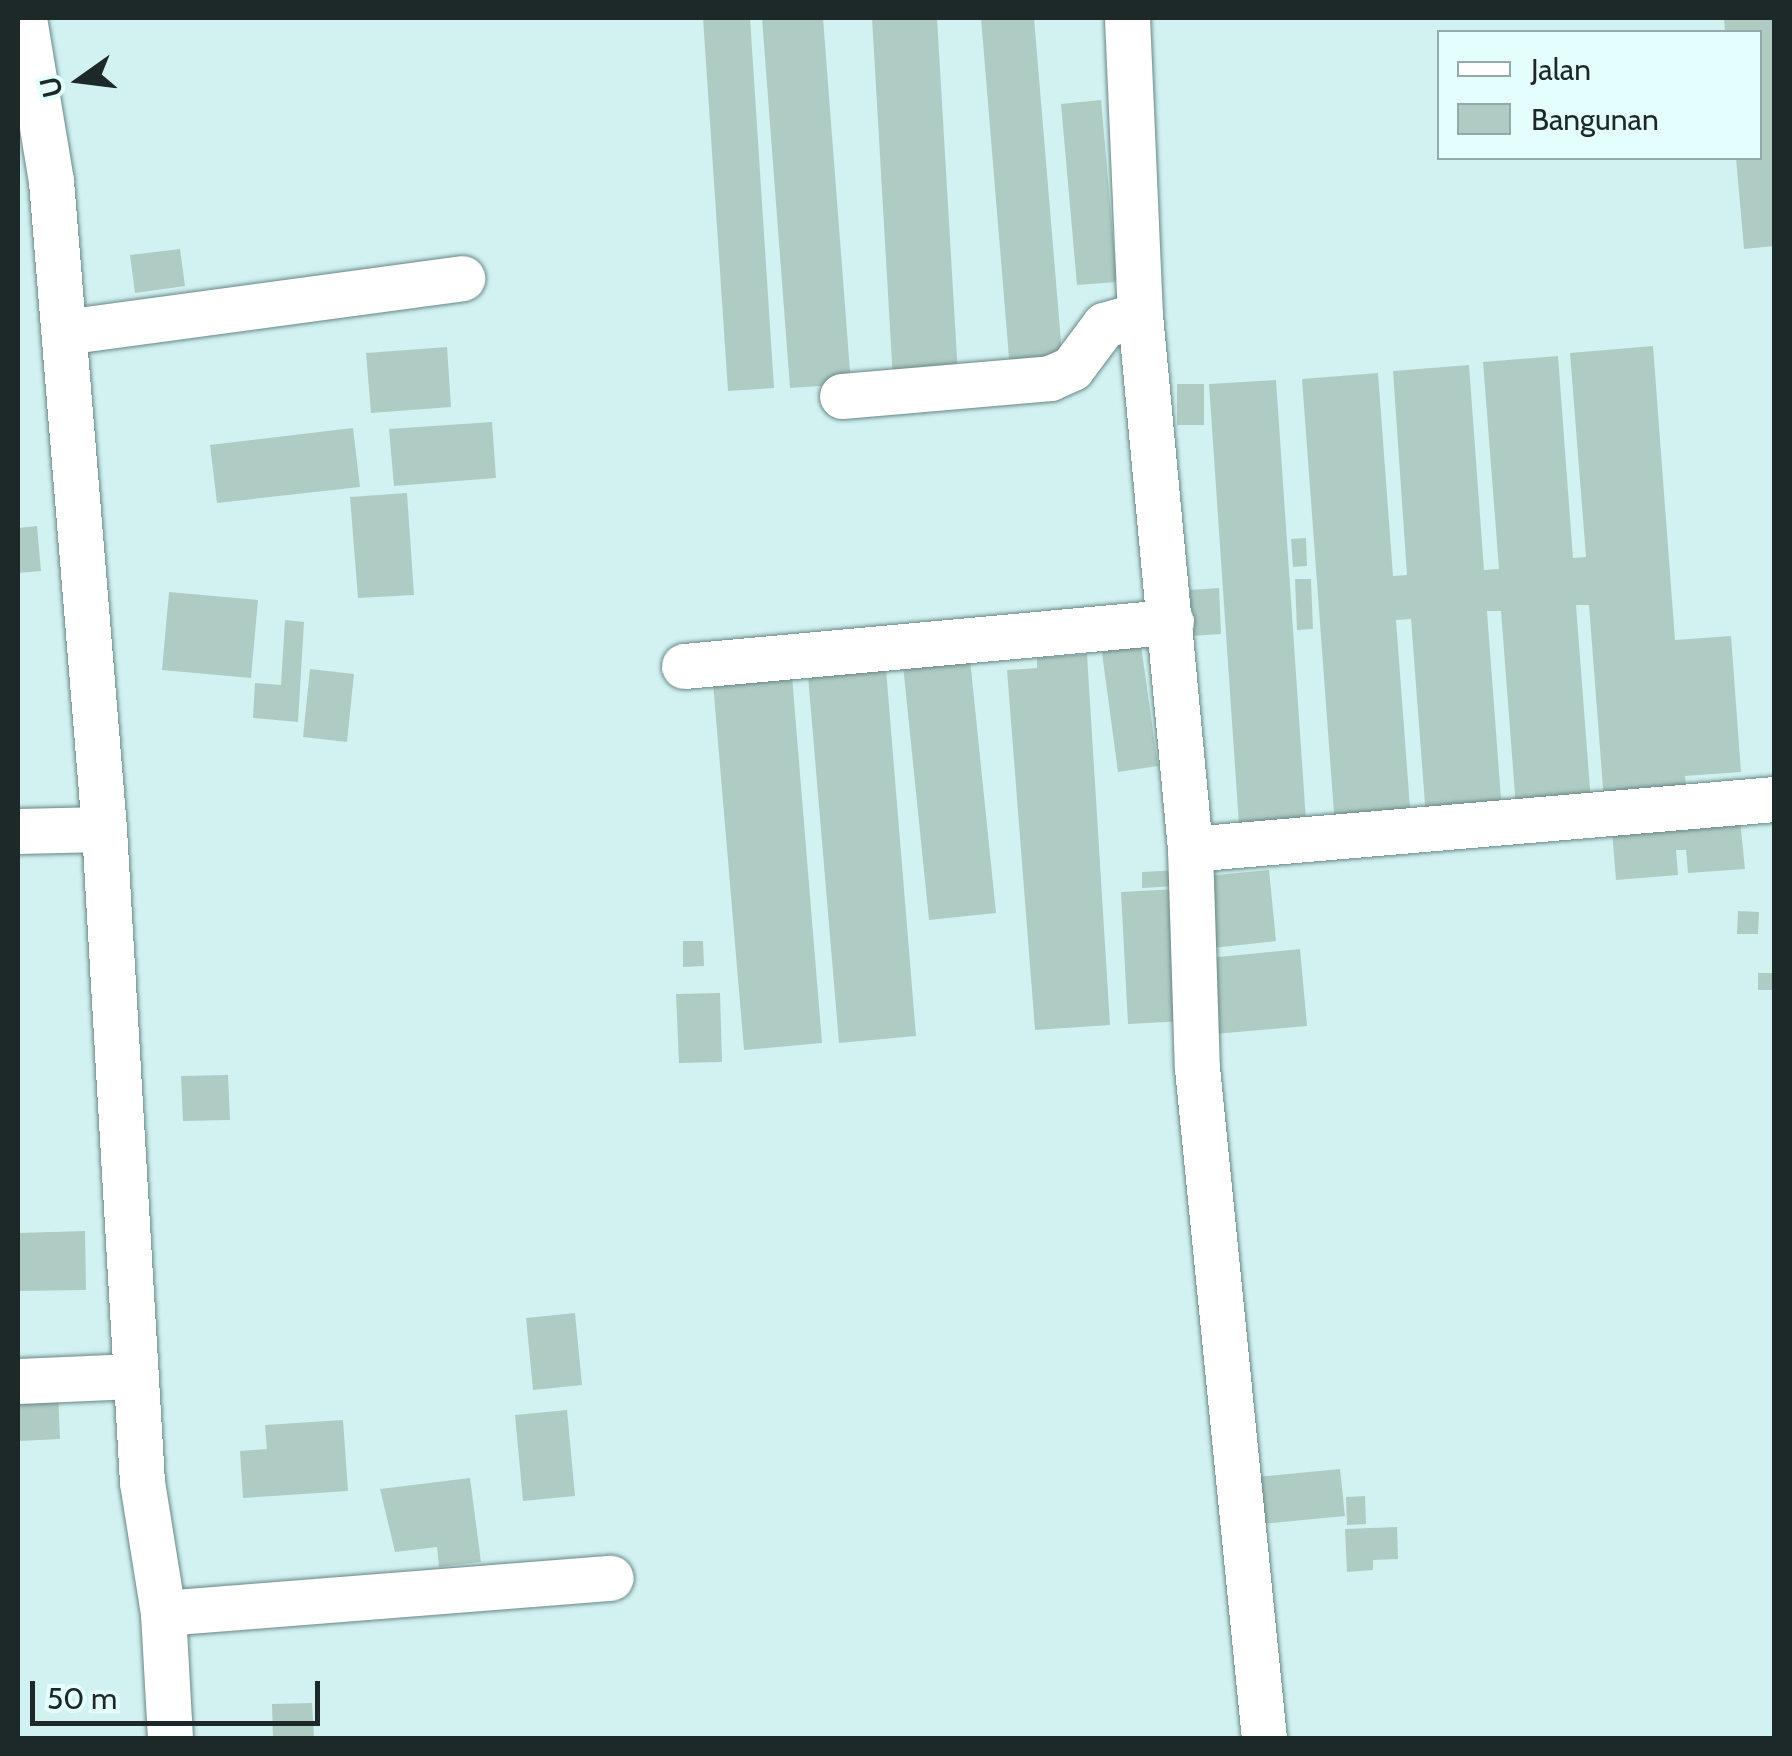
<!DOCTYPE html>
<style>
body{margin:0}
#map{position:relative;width:1792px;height:1756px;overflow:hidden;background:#d2f2f2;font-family:Cabin,sans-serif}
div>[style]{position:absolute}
.building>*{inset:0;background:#afccc4}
.roads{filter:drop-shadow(0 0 2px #698686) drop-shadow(0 0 2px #698686)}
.minor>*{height:45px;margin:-22.5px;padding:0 22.5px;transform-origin:22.5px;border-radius:22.5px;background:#fff}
span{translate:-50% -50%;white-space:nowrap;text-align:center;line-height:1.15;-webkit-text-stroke:8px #e4fefe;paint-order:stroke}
.frame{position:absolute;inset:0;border:20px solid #1d2929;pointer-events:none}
.legend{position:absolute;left:1437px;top:30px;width:325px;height:130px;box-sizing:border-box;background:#e4fefe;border:2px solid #94a9a9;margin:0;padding:12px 18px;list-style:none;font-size:30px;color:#1d2929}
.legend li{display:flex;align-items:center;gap:20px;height:50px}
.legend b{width:50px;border:2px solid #94a9a9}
.north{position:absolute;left:30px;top:30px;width:100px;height:100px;-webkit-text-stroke:8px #e4fefe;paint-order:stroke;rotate:256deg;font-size:28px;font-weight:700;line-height:40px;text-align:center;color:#1d2929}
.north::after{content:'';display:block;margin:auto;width:35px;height:45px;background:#1d2929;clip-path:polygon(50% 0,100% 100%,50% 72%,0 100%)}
.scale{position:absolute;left:30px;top:1681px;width:290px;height:45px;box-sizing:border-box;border:5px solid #1d2929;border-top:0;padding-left:12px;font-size:30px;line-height:35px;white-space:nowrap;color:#1d2929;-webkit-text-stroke:8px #e4fefe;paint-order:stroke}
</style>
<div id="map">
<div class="building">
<div style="clip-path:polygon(703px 18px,750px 18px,774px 388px,728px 391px)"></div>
<div style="clip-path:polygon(762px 18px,823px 18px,851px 384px,790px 388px)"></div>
<div style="clip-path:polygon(872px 18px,937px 18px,958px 375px,893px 380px)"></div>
<div style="clip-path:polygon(981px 18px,1034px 18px,1063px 366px,1010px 370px)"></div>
<div style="clip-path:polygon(1724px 18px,1774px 18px,1774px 246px,1744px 249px,1736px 158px,1760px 158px,1760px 32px,1725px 32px)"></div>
<div style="clip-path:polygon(1101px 100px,1117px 282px,1077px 285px,1061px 104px)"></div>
<div style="clip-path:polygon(180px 249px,185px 286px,135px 293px,130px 255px)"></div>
<div style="clip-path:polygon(1653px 346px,1675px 640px,1731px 636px,1741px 772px,1685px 776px,1687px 795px,1604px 801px,1589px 605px,1576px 605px,1591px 802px,1516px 808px,1501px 611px,1487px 611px,1502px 812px,1426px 818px,1411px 619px,1396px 620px,1411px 821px,1335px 827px,1302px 379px,1378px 373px,1393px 576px,1407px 575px,1393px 371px,1469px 365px,1484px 570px,1499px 569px,1483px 362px,1558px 356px,1573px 558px,1586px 557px,1570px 353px)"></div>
<div style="clip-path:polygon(447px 347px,451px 407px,371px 413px,366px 353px)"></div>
<div style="clip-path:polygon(1276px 380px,1306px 821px,1239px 825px,1209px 384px)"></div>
<div style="clip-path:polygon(1177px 384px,1204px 384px,1204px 425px,1177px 425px)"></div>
<div style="clip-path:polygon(492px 422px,496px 478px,394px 486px,389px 429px)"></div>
<div style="clip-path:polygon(353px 428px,360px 487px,217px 503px,210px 445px)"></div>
<div style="clip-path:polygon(407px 493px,414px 595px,358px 598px,350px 497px)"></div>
<div style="clip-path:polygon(37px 526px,41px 571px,18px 573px,18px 528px)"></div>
<div style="clip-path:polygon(1306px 538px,1307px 566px,1293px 567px,1291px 539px)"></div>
<div style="clip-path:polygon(1295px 579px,1311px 579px,1313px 629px,1297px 630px)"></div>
<div style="clip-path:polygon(1219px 588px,1221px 634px,1191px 636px,1190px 590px)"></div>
<div style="clip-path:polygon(169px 592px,258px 600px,251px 678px,162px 670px)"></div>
<div style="clip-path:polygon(1137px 617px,1158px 766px,1118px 772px,1098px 623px)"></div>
<div style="clip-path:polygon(285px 620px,304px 622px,298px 722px,253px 718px,255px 683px,281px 685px)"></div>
<div style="clip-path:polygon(1087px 654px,1110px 1025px,1035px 1030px,1007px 670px,1037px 668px,1037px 658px)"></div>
<div style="clip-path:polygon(970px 659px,996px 913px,929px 920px,903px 665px)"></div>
<div style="clip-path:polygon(310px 669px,354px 674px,347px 742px,303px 737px)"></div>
<div style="clip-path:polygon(886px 669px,916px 1036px,839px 1043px,808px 676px)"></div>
<div style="clip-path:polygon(792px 676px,822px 1043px,744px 1050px,713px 683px)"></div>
<div style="clip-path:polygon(1740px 820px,1745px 869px,1688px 873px,1686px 850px,1676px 850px,1678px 875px,1616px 880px,1612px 831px)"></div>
<div style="clip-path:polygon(1177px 870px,1177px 886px,1142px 888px,1142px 872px)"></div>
<div style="clip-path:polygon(1269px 870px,1276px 941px,1213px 948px,1206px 876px)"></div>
<div style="clip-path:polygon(1177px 889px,1185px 1021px,1128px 1024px,1121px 892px)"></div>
<div style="clip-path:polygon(1738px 911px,1759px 912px,1758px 934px,1737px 934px)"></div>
<div style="clip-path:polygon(683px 941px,703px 941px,704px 966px,683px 967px)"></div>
<div style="clip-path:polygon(1300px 949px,1307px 1026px,1215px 1034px,1208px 958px)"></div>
<div style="clip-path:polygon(1758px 973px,1774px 973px,1774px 990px,1758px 990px)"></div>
<div style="clip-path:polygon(720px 993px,722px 1062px,679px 1063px,676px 994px)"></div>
<div style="clip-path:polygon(228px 1075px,230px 1120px,183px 1121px,181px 1076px)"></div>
<div style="clip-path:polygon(85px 1231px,86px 1290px,18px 1291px,18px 1233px)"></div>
<div style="clip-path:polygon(575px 1313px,582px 1385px,533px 1390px,526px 1318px)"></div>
<div style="clip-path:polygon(58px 1392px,60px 1439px,18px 1441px,18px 1394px)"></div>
<div style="clip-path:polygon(567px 1410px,575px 1496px,523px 1501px,515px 1415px)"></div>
<div style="clip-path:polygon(343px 1420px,348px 1491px,243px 1498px,240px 1451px,267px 1449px,265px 1425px)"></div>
<div style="clip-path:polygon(1340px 1469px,1345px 1516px,1262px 1524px,1257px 1477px)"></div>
<div style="clip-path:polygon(470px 1478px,481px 1562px,439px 1567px,437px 1547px,395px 1552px,380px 1489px)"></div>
<div style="clip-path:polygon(1365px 1496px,1366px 1524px,1347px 1525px,1346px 1497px)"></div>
<div style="clip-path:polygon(1397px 1527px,1398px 1559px,1373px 1560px,1373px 1570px,1347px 1572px,1345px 1529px)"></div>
<div style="clip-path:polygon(312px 1703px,314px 1738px,273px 1738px,272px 1704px)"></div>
</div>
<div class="roads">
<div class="minor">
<div style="left:24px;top:18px;width:165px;rotate:80.6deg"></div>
<div style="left:51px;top:181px;width:650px;rotate:85.32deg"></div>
<div style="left:104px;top:829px;width:654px;rotate:86.67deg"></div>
<div style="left:142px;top:1482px;width:133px;rotate:80.9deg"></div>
<div style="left:163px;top:1613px;width:125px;rotate:86.8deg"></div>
<div style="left:1127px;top:18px;width:297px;rotate:87.5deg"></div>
<div style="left:1140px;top:315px;width:536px;rotate:84.65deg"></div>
<div style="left:1190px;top:849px;width:219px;rotate:88.2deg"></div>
<div style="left:1197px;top:1068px;width:673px;rotate:84.29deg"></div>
<div style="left:64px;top:332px;width:402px;rotate:-7.7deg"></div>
<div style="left:842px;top:396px;width:209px;rotate:-4.9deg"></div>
<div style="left:1050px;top:378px;width:24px;rotate:-24deg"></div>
<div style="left:1072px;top:368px;width:54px;rotate:-53.3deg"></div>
<div style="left:1104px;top:325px;width:37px;rotate:-16deg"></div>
<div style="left:684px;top:666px;width:489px;rotate:-5.2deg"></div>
<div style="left:18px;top:831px;width:86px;rotate:-1.3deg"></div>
<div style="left:1190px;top:849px;width:586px;rotate:-4.89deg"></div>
<div style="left:18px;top:1381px;width:116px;rotate:-2.5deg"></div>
<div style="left:163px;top:1613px;width:449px;rotate:-4.5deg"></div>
</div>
</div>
<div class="frame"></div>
<ul class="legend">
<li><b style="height:12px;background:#fff"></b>Jalan</li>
<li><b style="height:28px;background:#afccc4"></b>Bangunan</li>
</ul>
<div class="north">U</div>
<div class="scale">50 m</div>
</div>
